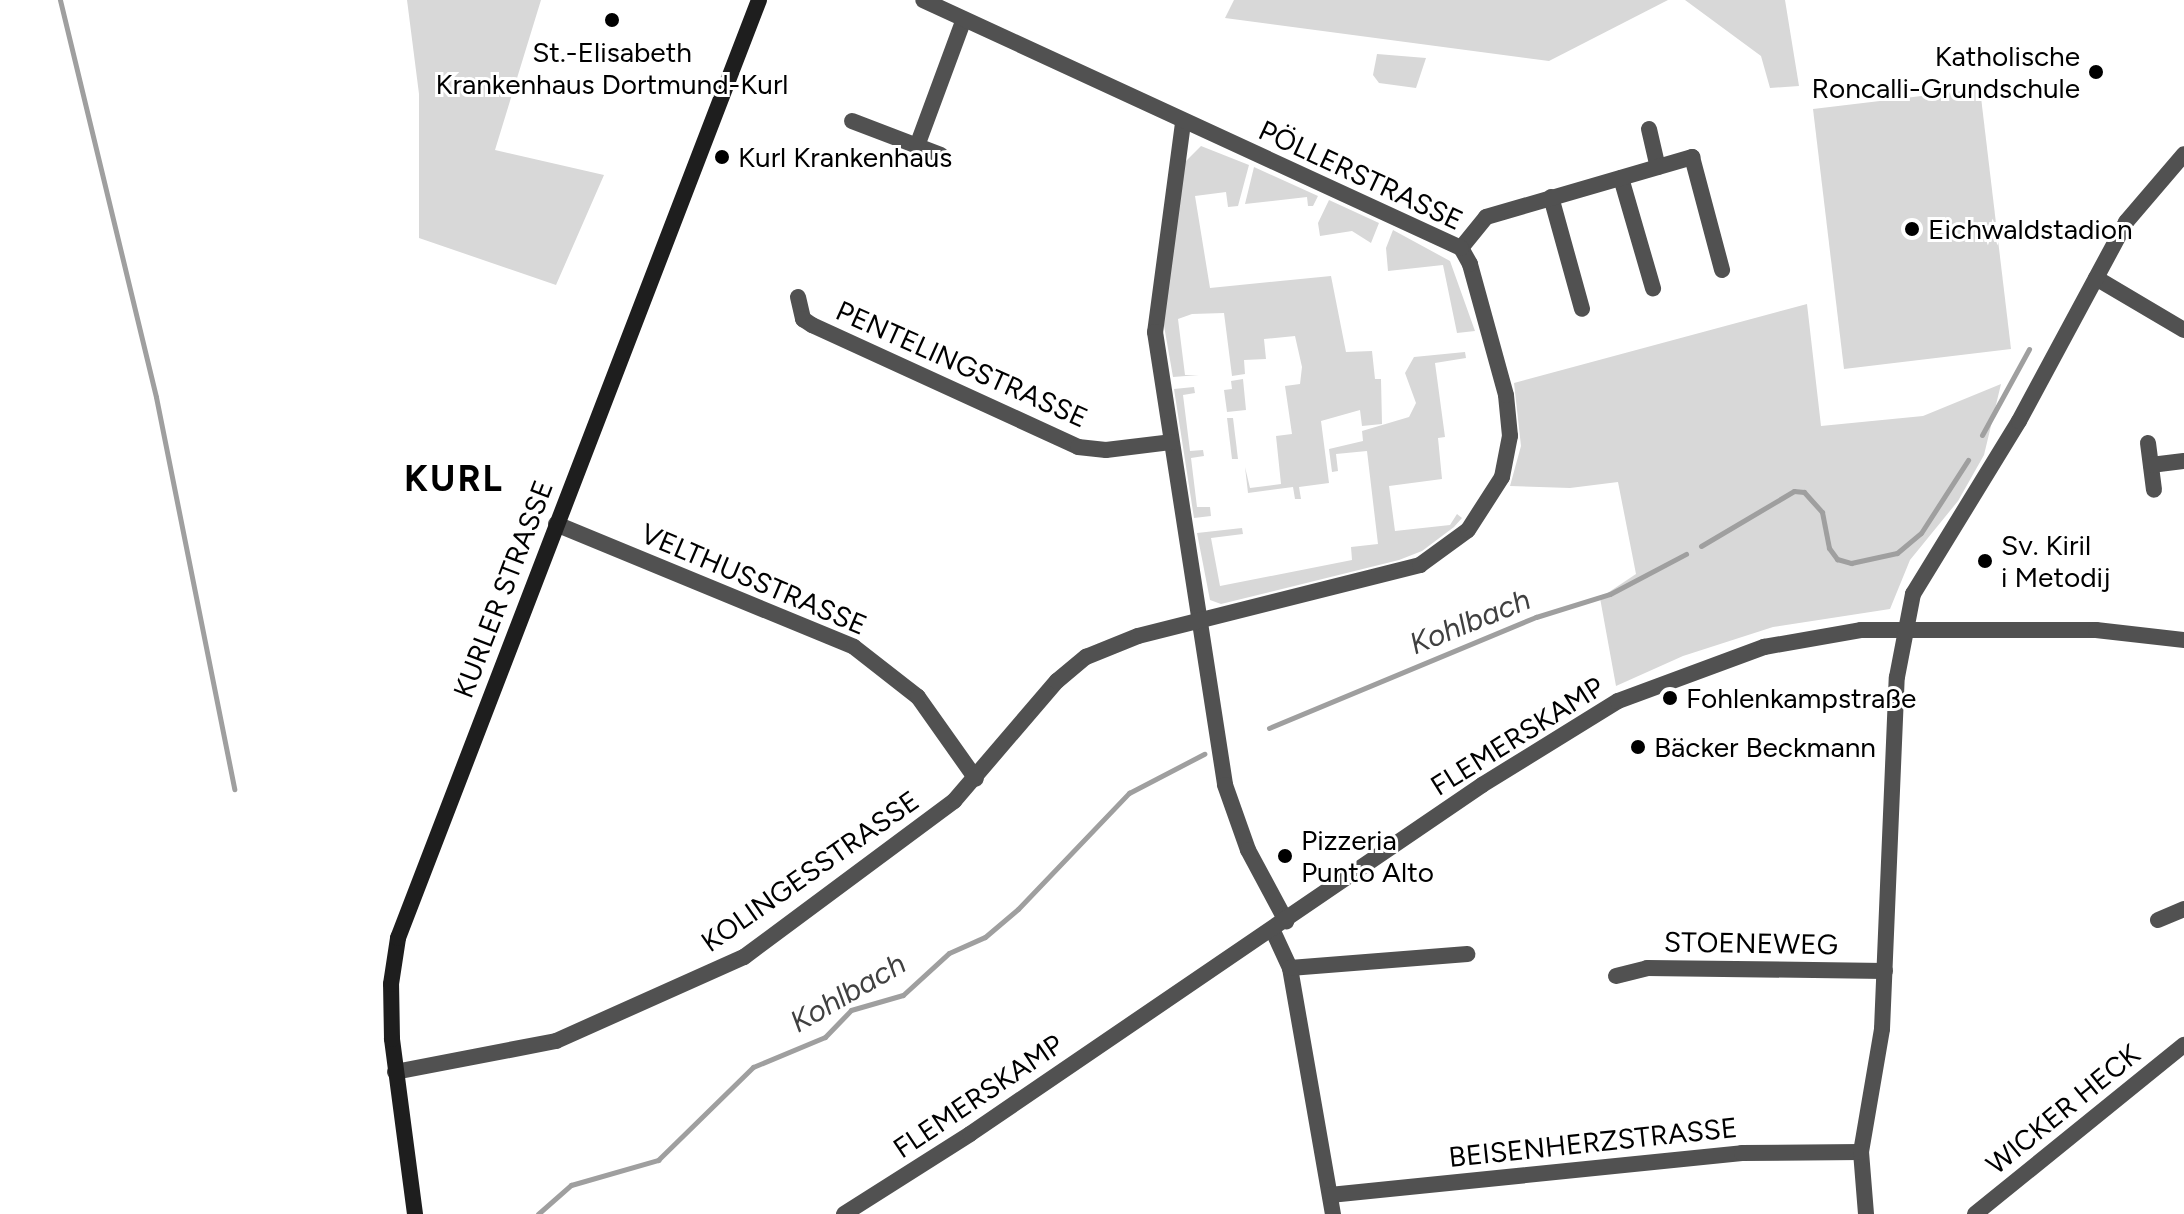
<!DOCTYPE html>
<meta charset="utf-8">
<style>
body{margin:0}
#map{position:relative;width:2184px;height:1214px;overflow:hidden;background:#fff;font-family:Figtree,sans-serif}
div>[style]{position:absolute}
.green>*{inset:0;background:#d8d8d8}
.stream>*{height:5px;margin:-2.5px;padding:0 2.5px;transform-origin:2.5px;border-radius:2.5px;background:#9f9f9f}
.street>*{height:16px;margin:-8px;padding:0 8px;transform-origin:8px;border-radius:8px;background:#515151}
.secondary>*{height:16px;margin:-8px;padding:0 8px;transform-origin:8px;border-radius:8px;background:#1e1e1e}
.dots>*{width:22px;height:22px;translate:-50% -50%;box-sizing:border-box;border:4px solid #fff;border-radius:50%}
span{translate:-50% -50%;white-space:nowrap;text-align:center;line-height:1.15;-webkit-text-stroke:6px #fff;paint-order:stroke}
.poi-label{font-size:28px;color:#000}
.right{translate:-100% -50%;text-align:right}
.left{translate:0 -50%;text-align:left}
.street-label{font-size:28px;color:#000}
.water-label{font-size:30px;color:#404040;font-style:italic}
.district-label{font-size:36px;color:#000;font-weight:700;letter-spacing:2px}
</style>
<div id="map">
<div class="green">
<div style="clip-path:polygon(407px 0,541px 0,495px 150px,604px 175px,556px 285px,419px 238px,419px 94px)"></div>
<div style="clip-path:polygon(1234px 0,1668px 0,1549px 61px,1225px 18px)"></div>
<div style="clip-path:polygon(1685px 0,1785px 0,1799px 86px,1770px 88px,1761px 56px)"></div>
<div style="clip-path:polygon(1377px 54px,1426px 58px,1416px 88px,1379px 83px,1373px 75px)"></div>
<div style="clip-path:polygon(1980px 89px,2011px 349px,1844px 369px,1813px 109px)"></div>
<div style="clip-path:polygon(1201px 146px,1249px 165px,1238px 206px,1228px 207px,1226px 192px,1195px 196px,1210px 288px,1331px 276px,1346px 352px,1372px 351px,1375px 379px,1381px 379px,1382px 424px,1362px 426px,1360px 410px,1321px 421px,1329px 483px,1299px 487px,1301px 499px,1295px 499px,1293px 487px,1248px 493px,1245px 467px,1250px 488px,1281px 484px,1276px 436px,1292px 434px,1285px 386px,1300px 384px,1302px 367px,1295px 336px,1264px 339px,1266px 359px,1244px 360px,1245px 374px,1232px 376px,1224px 313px,1192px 314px,1178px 319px,1185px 375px,1199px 375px,1173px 377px,1163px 320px,1185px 162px)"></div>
<div style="clip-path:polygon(1254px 167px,1318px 196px,1313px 206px,1308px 206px,1307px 197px,1245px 204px)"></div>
<div style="clip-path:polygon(1329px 200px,1379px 223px,1371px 243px,1352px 231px,1320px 236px,1318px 223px)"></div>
<div style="clip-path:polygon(1393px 230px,1450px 261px,1475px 331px,1457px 333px,1443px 265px,1388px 271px,1386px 248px)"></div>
<div style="clip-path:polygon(1807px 304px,1821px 426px,1923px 416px,2001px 384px,1984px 455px,1958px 501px,1910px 560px,1890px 609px,1773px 627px,1683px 656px,1616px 686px,1600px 598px,1636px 574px,1618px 482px,1570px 488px,1510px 486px,1521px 446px,1514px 383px)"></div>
<div style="clip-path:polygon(1465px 352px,1466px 358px,1435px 363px,1445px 437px,1438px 438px,1442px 479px,1389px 486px,1395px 531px,1450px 525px,1457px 514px,1462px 518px,1454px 527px,1422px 551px,1399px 560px,1221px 604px,1210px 600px,1197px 533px,1242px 528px,1243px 534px,1211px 538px,1220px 586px,1352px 560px,1351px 547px,1378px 544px,1367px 451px,1336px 454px,1338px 471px,1332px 472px,1329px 449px,1363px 441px,1362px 431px,1409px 417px,1416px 403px,1405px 373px,1414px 357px)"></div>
<div style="clip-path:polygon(1243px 379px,1246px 410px,1227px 412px,1224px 390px,1232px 389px,1231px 381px)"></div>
<div style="clip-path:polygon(1194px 387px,1195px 393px,1183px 395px,1190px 451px,1203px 450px,1204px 456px,1191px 458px,1197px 507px,1210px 507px,1211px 516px,1194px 518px,1174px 389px)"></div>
<div style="clip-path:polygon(1227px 418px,1233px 418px,1238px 459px,1232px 459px)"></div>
</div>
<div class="stream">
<div style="left:60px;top:0;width:408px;rotate:76.4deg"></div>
<div style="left:156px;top:397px;width:400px;rotate:78.7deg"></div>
<div style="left:1982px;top:435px;width:98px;rotate:-61.3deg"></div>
<div style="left:1701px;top:546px;width:108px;rotate:-30.6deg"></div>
<div style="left:1794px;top:491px;width:10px;rotate:6deg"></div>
<div style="left:1804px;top:492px;width:27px;rotate:48deg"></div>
<div style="left:1822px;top:512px;width:37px;rotate:79deg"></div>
<div style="left:1829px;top:548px;width:14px;rotate:54deg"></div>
<div style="left:1837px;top:559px;width:15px;rotate:16deg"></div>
<div style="left:1851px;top:563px;width:47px;rotate:-12.3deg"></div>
<div style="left:1897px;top:553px;width:31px;rotate:-40deg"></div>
<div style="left:1921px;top:533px;width:87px;rotate:-57.2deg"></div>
<div style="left:1269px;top:728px;width:289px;rotate:-22.6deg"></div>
<div style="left:1536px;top:617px;width:77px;rotate:-17.3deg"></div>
<div style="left:1610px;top:594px;width:86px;rotate:-27.8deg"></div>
<div style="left:538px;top:1214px;width:44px;rotate:-41.3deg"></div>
<div style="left:571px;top:1185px;width:91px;rotate:-16deg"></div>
<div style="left:658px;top:1160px;width:133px;rotate:-44.4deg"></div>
<div style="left:753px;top:1067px;width:78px;rotate:-22.6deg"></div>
<div style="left:825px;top:1037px;width:37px;rotate:-46deg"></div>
<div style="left:851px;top:1010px;width:54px;rotate:-16.1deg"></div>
<div style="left:903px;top:995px;width:62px;rotate:-42.4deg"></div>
<div style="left:949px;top:953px;width:39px;rotate:-24deg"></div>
<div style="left:985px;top:937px;width:43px;rotate:-40.3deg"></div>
<div style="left:1018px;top:909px;width:161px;rotate:-46.3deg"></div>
<div style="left:1129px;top:793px;width:85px;rotate:-27.5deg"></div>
</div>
<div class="street">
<div style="left:852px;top:121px;width:95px;rotate:20.9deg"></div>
<div style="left:1183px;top:123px;width:211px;rotate:97.6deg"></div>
<div style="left:1155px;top:332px;width:458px;rotate:81.2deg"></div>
<div style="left:1225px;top:785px;width:69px;rotate:70.5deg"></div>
<div style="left:1248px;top:850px;width:81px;rotate:61.8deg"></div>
<div style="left:1649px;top:129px;width:39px;rotate:77deg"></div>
<div style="left:917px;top:146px;width:135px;rotate:-69.7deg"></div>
<div style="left:1621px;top:178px;width:115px;rotate:73.8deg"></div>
<div style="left:1551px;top:197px;width:116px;rotate:74.5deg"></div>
<div style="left:1461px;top:248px;width:40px;rotate:-51deg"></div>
<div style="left:1486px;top:217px;width:215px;rotate:-16.2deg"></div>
<div style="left:1692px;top:157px;width:117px;rotate:75.1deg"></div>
<div style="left:2096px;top:278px;width:102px;rotate:30.6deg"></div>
<div style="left:798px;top:297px;width:23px;rotate:77deg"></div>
<div style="left:803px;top:319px;width:11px;rotate:34deg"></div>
<div style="left:812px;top:325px;width:293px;rotate:24.6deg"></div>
<div style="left:1078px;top:447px;width:28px;rotate:6deg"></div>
<div style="left:1106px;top:450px;width:65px;rotate:-7deg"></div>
<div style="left:2148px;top:443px;width:47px;rotate:82.7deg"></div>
<div style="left:2151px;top:465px;width:33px;rotate:-7deg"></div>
<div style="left:556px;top:524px;width:322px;rotate:22.4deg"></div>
<div style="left:854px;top:647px;width:81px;rotate:38deg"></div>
<div style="left:918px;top:697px;width:100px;rotate:54.7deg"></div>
<div style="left:2158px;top:920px;width:28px;rotate:-23deg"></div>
<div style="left:1272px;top:929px;width:43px;rotate:65.2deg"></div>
<div style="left:1290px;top:968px;width:250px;rotate:80.1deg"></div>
<div style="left:1290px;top:968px;width:178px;rotate:-4.5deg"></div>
<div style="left:1616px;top:976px;width:32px;rotate:-14deg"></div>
<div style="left:1647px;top:968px;width:238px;rotate:0.7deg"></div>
<div style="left:395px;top:1072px;width:164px;rotate:-10.9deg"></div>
<div style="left:556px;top:1041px;width:206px;rotate:-24.1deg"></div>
<div style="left:744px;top:957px;width:262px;rotate:-36.6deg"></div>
<div style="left:954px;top:801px;width:158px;rotate:-49.4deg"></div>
<div style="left:1057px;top:681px;width:38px;rotate:-40deg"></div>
<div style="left:1086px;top:657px;width:56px;rotate:-22deg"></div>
<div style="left:1138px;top:636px;width:291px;rotate:-14.1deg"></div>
<div style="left:1420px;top:565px;width:59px;rotate:-36.1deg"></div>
<div style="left:1468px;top:530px;width:63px;rotate:-57.3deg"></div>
<div style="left:1502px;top:477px;width:42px;rotate:-79deg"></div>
<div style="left:1510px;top:436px;width:41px;rotate:-95.6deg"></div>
<div style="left:1506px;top:395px;width:136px;rotate:-105.4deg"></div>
<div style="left:1470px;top:264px;width:18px;rotate:-119deg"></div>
<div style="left:1461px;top:248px;width:592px;rotate:-155.25deg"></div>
<div style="left:1330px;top:1195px;width:414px;rotate:-5.8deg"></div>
<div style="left:1742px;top:1153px;width:119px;rotate:-0.5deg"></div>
<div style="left:844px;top:1214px;width:149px;rotate:-32.4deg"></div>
<div style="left:970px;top:1134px;width:620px;rotate:-34.28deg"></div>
<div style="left:1482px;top:785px;width:160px;rotate:-31.7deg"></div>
<div style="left:1618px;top:701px;width:156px;rotate:-20.3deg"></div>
<div style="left:1764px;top:647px;width:98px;rotate:-9.9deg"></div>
<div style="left:1861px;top:630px;width:235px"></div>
<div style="left:2096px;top:630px;width:89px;rotate:6.5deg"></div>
<div style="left:1866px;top:1214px;width:62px;rotate:-94.6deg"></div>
<div style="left:1861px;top:1152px;width:125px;rotate:-80.3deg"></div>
<div style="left:1882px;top:1029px;width:352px;rotate:-87.6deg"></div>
<div style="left:1897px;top:677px;width:85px;rotate:-79.1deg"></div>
<div style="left:1913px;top:594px;width:203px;rotate:-58.5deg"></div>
<div style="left:2019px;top:421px;width:226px;rotate:-61.7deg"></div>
<div style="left:2126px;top:222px;width:89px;rotate:-49.5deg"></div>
<div style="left:1975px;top:1214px;width:269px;rotate:-39deg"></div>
</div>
<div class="secondary">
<div style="left:415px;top:1214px;width:177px;rotate:-97.5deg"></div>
<div style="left:392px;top:1039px;width:55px;rotate:-91deg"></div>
<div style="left:391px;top:984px;width:47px;rotate:-81.3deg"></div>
<div style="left:398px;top:938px;width:1005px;rotate:-68.95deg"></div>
</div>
<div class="dots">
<div style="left:612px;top:20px;background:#000"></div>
<div style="left:2096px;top:72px;background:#000"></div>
<div style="left:722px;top:157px;background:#000"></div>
<div style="left:1912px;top:229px;background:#000"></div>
<div style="left:1985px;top:561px;background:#000"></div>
<div style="left:1670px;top:698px;background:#000"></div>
<div style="left:1638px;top:747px;background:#000"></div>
<div style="left:1285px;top:856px;background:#000"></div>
</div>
<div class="poi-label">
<span style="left:612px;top:68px">St.-Elisabeth<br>Krankenhaus Dortmund-Kurl</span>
<span class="right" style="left:2080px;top:72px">Katholische<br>Roncalli-Grundschule</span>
<span class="left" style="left:738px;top:157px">Kurl Krankenhaus</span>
<span class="left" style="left:1928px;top:229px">Eichwaldstadion</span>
<span class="left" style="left:2001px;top:561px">Sv. Kiril<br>i Metodij</span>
<span class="left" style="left:1686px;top:698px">Fohlenkampstraße</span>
<span class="left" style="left:1654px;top:747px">Bäcker Beckmann</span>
<span class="left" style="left:1301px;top:856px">Pizzeria<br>Punto Alto</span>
</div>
<div class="street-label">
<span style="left:1361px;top:175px;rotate:25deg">PÖLLERSTRASSE</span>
<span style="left:962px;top:364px;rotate:24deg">PENTELINGSTRASSE</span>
<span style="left:754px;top:579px;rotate:23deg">VELTHUSSTRASSE</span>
<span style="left:503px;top:589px;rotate:-69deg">KURLER STRASSE</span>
<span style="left:1517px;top:736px;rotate:-32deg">FLEMERSKAMP</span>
<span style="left:810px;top:871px;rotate:-35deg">KOLINGESSTRASSE</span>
<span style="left:1751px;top:943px;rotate:1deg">STOENEWEG</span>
<span style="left:978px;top:1096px;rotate:-34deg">FLEMERSKAMP</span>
<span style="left:2063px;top:1109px;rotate:-39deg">WICKER HECK</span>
<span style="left:1593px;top:1142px;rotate:-6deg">BEISENHERZSTRASSE</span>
</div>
<div class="water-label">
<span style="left:1470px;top:622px;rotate:-22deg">Kohlbach</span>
<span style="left:848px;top:993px;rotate:-30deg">Kohlbach</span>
</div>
<div class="district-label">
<span style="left:454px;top:479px">KURL</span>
</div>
</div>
